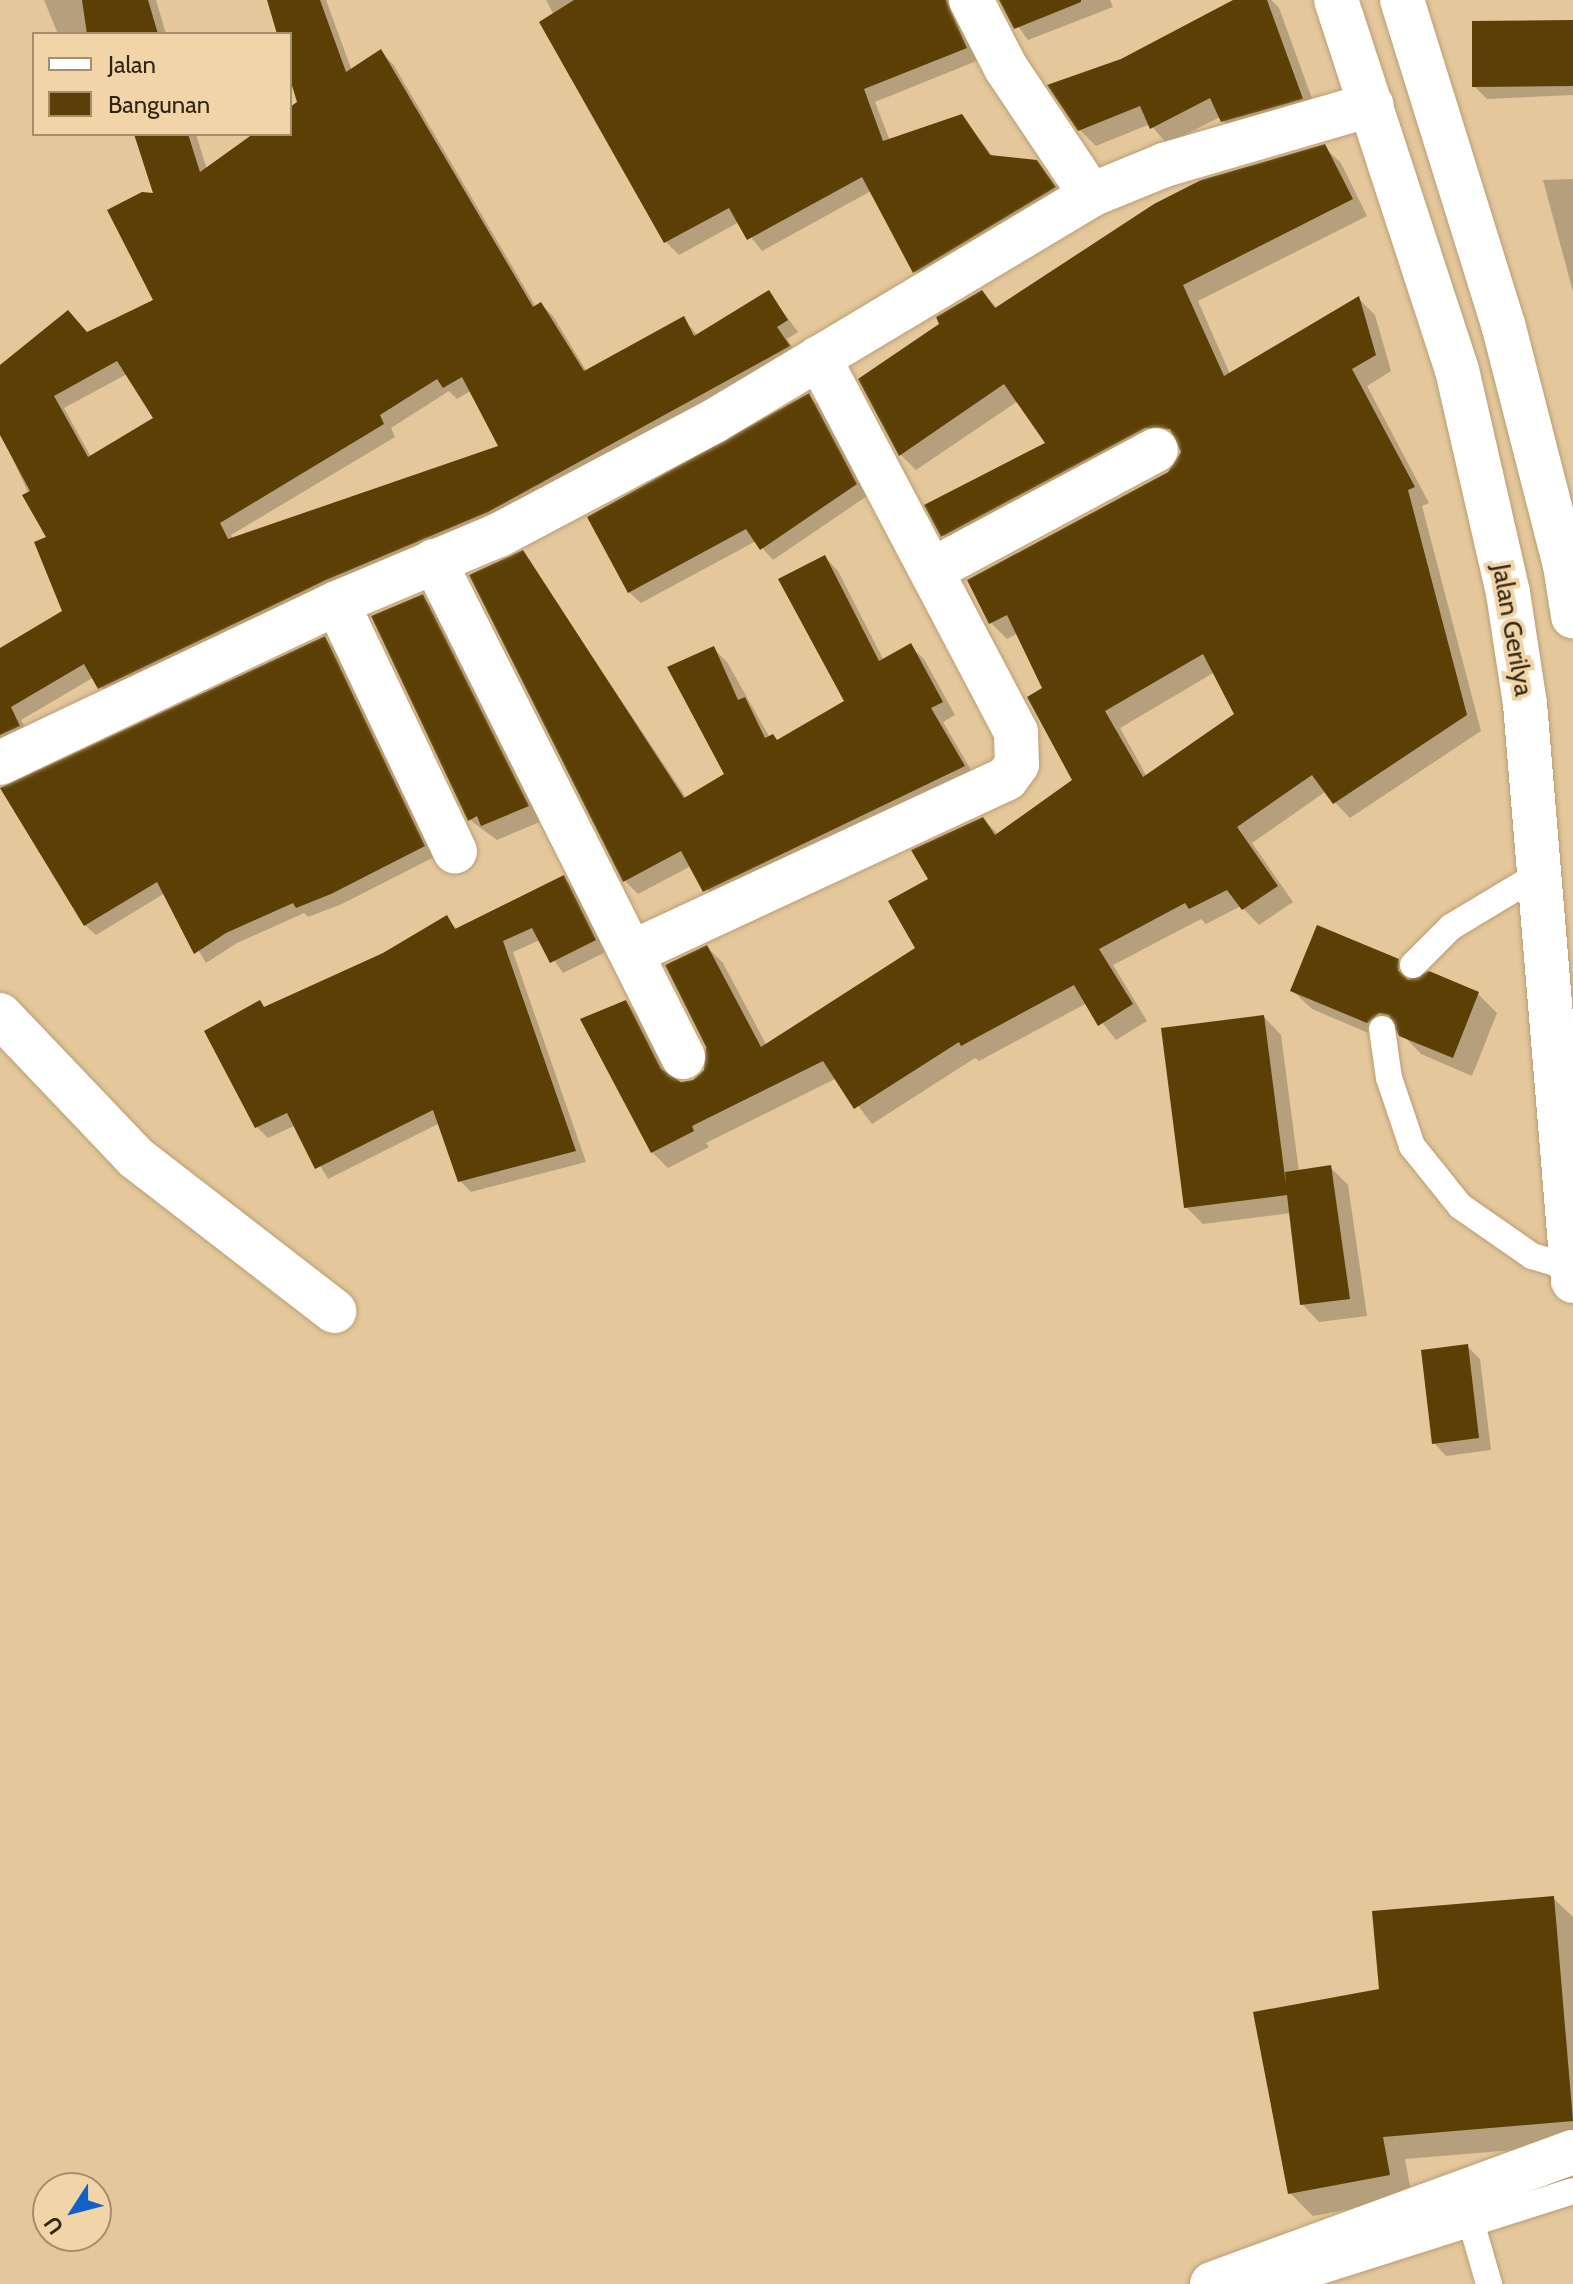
<!DOCTYPE html>
<style>
body{margin:0}
#map{position:relative;width:1573px;height:2284px;overflow:hidden;background:#e4c79b;font-family:Cabin,sans-serif}
div>[style]{position:absolute}
.shadow>*{inset:0;background:#0003}
.building>*{inset:0;background:#5b3f05}
.roads{filter:drop-shadow(0 0 2px #b99e73) drop-shadow(0 0 2px #b99e73)}
.service>*{height:26px;margin:-13px;padding:0 13px;transform-origin:13px;border-radius:13px;background:#fff}
.minor>*{height:44px;margin:-22px;padding:0 22px;transform-origin:22px;border-radius:22px;background:#fff}
.trunk>*{height:44px;margin:-22px;padding:0 22px;transform-origin:22px;border-radius:22px;background:#fff}
span{translate:-50% -50%;white-space:nowrap;text-align:center;line-height:1.15;-webkit-text-stroke:8px #f1d4a8;paint-order:stroke}
.street-label{font-size:26px;color:#312614}
.legend{position:absolute;left:32px;top:32px;width:260px;height:104px;box-sizing:border-box;background:#f1d4a8;border:2px solid #a48e6d;margin:0;padding:10px 14px;list-style:none;font-size:24px;color:#312614}
.legend li{display:flex;align-items:center;gap:16px;height:40px}
.legend b{width:40px;border:2px solid #a48e6d}
.north{position:absolute;left:32px;top:2172px;width:80px;height:80px;box-sizing:border-box;background:#f1d4a8;border:2px solid #a48e6d;border-radius:50%;rotate:234deg;font-size:22px;font-weight:700;line-height:32px;text-align:center;color:#312614}
.north::after{content:'';display:block;margin:auto;width:28px;height:36px;background:#1360ca;clip-path:polygon(50% 0,100% 100%,50% 72%,0 100%)}
</style>
<div id="map">
<div class="shadow">
<div style="clip-path:polygon(44px 0,156px 0,166px 34px,58px 34px)"></div>
<div style="clip-path:polygon(evenodd,269px 0,326px 0,352px 71px,381px 52px,393px 64px,536px 307px,541px 304px,553px 316px,587px 372px,683px 318px,698px 336px,769px 293px,798px 332px,787px 339px,800px 359px,501px 524px,112px 700px,94px 677px,21px 720px,31px 738px,0 755px,0 649px,64px 611px,49px 538px,0 431px,0 367px,88px 334px,156px 301px,154px 195px,138px 134px,196px 134px,207px 170px,256px 134px,290px 134px,290px 109px,299px 103px,290px 72px,290px 34px,279px 34px,269px 0,127px 374px,156px 419px,91px 457px,64px 408px,127px 374px,269px 0,472px 390px,501px 447px,233px 539px,231px 535px,395px 437px,391px 428px,449px 391px,457px 399px,472px 390px)"></div>
<div style="clip-path:polygon(546px 0,966px 0,979px 60px,875px 102px,890px 141px,962px 116px,993px 157px,1036px 162px,1067px 200px,927px 284px,915px 271px,871px 191px,762px 251px,739px 222px,679px 255px,666px 242px,542px 23px,554px 15px)"></div>
<div style="clip-path:polygon(999px 0,1110px 0,1113px 7px,1028px 40px)"></div>
<div style="clip-path:polygon(1250px 0,1271px 0,1279px 8px,1318px 115px,1239px 138px,1220px 117px,1167px 144px,1150px 124px,1096px 146px,1080px 130px,1122px 61px)"></div>
<div style="clip-path:polygon(1573px 22px,1573px 95px,1487px 99px,1474px 86px)"></div>
<div style="clip-path:polygon(evenodd,1324px 147px,1341px 163px,1367px 216px,1198px 301px,1230px 374px,1359px 299px,1375px 315px,1391px 371px,1367px 386px,1429px 503px,1422px 506px,1481px 731px,1350px 818px,1325px 792px,1252px 843px,1293px 902px,1259px 925px,1241px 906px,1206px 924px,1201px 919px,1113px 965px,1147px 1021px,1116px 1040px,1087px 1003px,979px 1061px,975px 1058px,872px 1124px,837px 1078px,706px 1143px,709px 1147px,668px 1168px,652px 1152px,626px 1002px,642px 1019px,672px 1079px,680px 1084px,694px 1081px,706px 1071px,707px 947px,723px 963px,767px 1046px,918px 949px,931px 880px,983px 819px,999px 835px,1074px 780px,1044px 689px,1018px 633px,1007px 639px,991px 623px,1169px 474px,1183px 450px,1179px 443px,1162px 443px,959px 551px,943px 535px,1048px 444px,1018px 401px,916px 470px,900px 454px,942px 324px,982px 292px,998px 309px,1324px 147px,1215px 672px,1237px 715px,1147px 777px,1120px 728px,1215px 672px)"></div>
<div style="clip-path:polygon(1573px 179px,1573px 292px,1543px 180px)"></div>
<div style="clip-path:polygon(809px 396px,820px 407px,867px 496px,773px 560px,756px 541px,641px 603px,629px 592px)"></div>
<div style="clip-path:polygon(523px 553px,687px 799px,727px 775px,714px 649px,727px 662px,770px 738px,778px 741px,847px 702px,825px 557px,838px 571px,884px 661px,910px 646px,924px 659px,955px 715px,943px 722px,977px 780px,718px 904px,691px 866px,638px 894px,625px 881px)"></div>
<div style="clip-path:polygon(422px 597px,437px 611px,542px 821px,497px 840px,470px 820px,374px 617px)"></div>
<div style="clip-path:polygon(325px 639px,335px 649px,434px 857px,342px 904px,308px 917px,304px 913px,237px 943px,206px 963px,165px 893px,96px 935px,85px 925px)"></div>
<div style="clip-path:polygon(563px 877px,574px 888px,606px 952px,563px 973px,540px 940px,513px 952px,586px 1162px,471px 1192px,460px 1181px,440px 1123px,328px 1179px,296px 1125px,268px 1138px,257px 1127px,265px 1008px,384px 954px,446px 918px,458px 930px)"></div>
<div style="clip-path:polygon(1395px 959px,1415px 979px,1478px 994px,1497px 1013px,1472px 1076px,1421px 1054px,1399px 1031px,1387px 1041px,1312px 1009px,1292px 990px)"></div>
<div style="clip-path:polygon(1264px 1017px,1281px 1035px,1299px 1172px,1331px 1168px,1348px 1185px,1367px 1316px,1319px 1322px,1302px 1304px,1291px 1213px,1203px 1224px,1186px 1207px)"></div>
<div style="clip-path:polygon(1467px 1346px,1480px 1359px,1491px 1450px,1446px 1456px,1434px 1443px)"></div>
<div style="clip-path:polygon(1553px 1898px,1573px 1917px,1573px 2145px,1405px 2159px,1412px 2198px,1313px 2216px,1290px 2193px,1381px 1991px)"></div>
</div>
<div class="building">
<div style="clip-path:polygon(82px 0,148px 0,158px 34px,87px 34px)"></div>
<div style="clip-path:polygon(evenodd,267px 0,320px 0,346px 72px,381px 49px,533px 307px,541px 302px,584px 371px,684px 316px,694px 336px,769px 290px,788px 320px,777px 327px,790px 346px,488px 512px,326px 580px,98px 689px,84px 664px,11px 707px,20px 726px,0 735px,0 648px,62px 611px,34px 542px,46px 537px,22px 495px,30px 491px,0 435px,0 365px,68px 310px,87px 332px,153px 300px,107px 210px,142px 192px,153px 193px,134px 134px,188px 134px,200px 172px,253px 134px,290px 134px,290px 107px,297px 102px,290px 79px,290px 34px,277px 34px,267px 0,117px 361px,153px 418px,88px 457px,54px 396px,117px 361px,267px 0,462px 377px,498px 446px,228px 539px,220px 523px,384px 424px,380px 415px,437px 379px,443px 388px,462px 377px)"></div>
<div style="clip-path:polygon(574px 0,946px 0,967px 48px,864px 89px,883px 141px,962px 114px,990px 155px,1037px 160px,1056px 187px,913px 273px,862px 177px,747px 240px,729px 208px,664px 243px,539px 22px)"></div>
<div style="clip-path:polygon(999px 0,1081px 0,1081px 2px,1014px 29px)"></div>
<div style="clip-path:polygon(1233px 0,1267px 0,1303px 99px,1221px 122px,1210px 98px,1150px 129px,1140px 106px,1078px 131px,1047px 85px,1121px 59px)"></div>
<div style="clip-path:polygon(1573px 20px,1573px 86px,1472px 87px,1472px 21px)"></div>
<div style="clip-path:polygon(evenodd,1325px 144px,1353px 199px,1183px 285px,1224px 376px,1359px 296px,1376px 355px,1352px 369px,1415px 487px,1408px 490px,1467px 715px,1333px 804px,1312px 775px,1237px 827px,1278px 886px,1242px 910px,1227px 890px,1189px 909px,1185px 903px,1099px 949px,1133px 1004px,1098px 1026px,1074px 985px,961px 1046px,959px 1042px,854px 1109px,823px 1061px,692px 1126px,694px 1131px,651px 1153px,580px 1019px,626px 1000px,661px 1069px,681px 1082px,693px 1080px,704px 1070px,706px 1047px,665px 965px,707px 945px,761px 1047px,915px 948px,888px 901px,928px 879px,911px 850px,983px 817px,995px 835px,1072px 780px,1027px 697px,1042px 688px,1007px 615px,989px 624px,967px 580px,1168px 472px,1181px 452px,1170px 429px,1145px 428px,941px 537px,924px 505px,1045px 443px,1004px 384px,899px 456px,858px 379px,939px 324px,936px 317px,982px 290px,995px 308px,1154px 204px,1201px 180px,1325px 144px,1203px 654px,1234px 714px,1143px 777px,1105px 711px,1203px 654px)"></div>
<div style="clip-path:polygon(809px 393px,857px 484px,760px 550px,746px 529px,628px 593px,587px 517px)"></div>
<div style="clip-path:polygon(523px 550px,684px 798px,724px 774px,667px 667px,714px 646px,738px 700px,745px 697px,765px 738px,773px 734px,777px 740px,844px 701px,778px 579px,825px 555px,879px 661px,911px 643px,943px 702px,931px 708px,965px 766px,703px 892px,681px 851px,623px 882px,469px 575px)"></div>
<div style="clip-path:polygon(423px 594px,529px 806px,481px 826px,477px 816px,468px 821px,371px 616px)"></div>
<div style="clip-path:polygon(325px 636px,425px 846px,331px 894px,296px 908px,293px 903px,226px 933px,194px 954px,157px 882px,84px 926px,0 788px)"></div>
<div style="clip-path:polygon(564px 875px,596px 940px,550px 963px,532px 928px,503px 941px,576px 1151px,458px 1182px,433px 1110px,315px 1169px,287px 1113px,255px 1128px,204px 1031px,260px 1000px,264px 1007px,383px 953px,447px 915px,455px 929px)"></div>
<div style="clip-path:polygon(1317px 925px,1399px 959px,1398px 970px,1408px 980px,1429px 971px,1479px 992px,1453px 1058px,1399px 1036px,1389px 1015px,1379px 1013px,1367px 1023px,1290px 991px)"></div>
<div style="clip-path:polygon(1264px 1015px,1286px 1185px,1285px 1172px,1331px 1165px,1350px 1299px,1300px 1305px,1287px 1195px,1184px 1208px,1161px 1028px)"></div>
<div style="clip-path:polygon(1468px 1344px,1479px 1438px,1432px 1444px,1421px 1350px)"></div>
<div style="clip-path:polygon(1554px 1896px,1573px 2121px,1383px 2137px,1390px 2175px,1288px 2194px,1253px 2012px,1379px 1989px,1372px 1911px)"></div>
</div>
<div class="roads">
<div class="service">
<div style="left:1413px;top:965px;width:54px;rotate:-45deg"></div>
<div style="left:1451px;top:927px;width:103px;rotate:-31.1deg"></div>
<div style="left:1382px;top:1029px;width:49px;rotate:81.9deg"></div>
<div style="left:1389px;top:1078px;width:72px;rotate:71.3deg"></div>
<div style="left:1412px;top:1146px;width:77px;rotate:51.3deg"></div>
<div style="left:1460px;top:1206px;width:88px;rotate:34.8deg"></div>
<div style="left:1532px;top:1256px;width:42px;rotate:16.7deg"></div>
<div style="left:1472px;top:2225px;width:61px;rotate:73.9deg"></div>
<div style="left:1280px;top:2284px;width:307px;rotate:-17.6deg"></div>
</div>
<div class="minor">
<div style="left:971px;top:0;width:76px;rotate:62.8deg"></div>
<div style="left:1006px;top:68px;width:153px;rotate:56.2deg"></div>
<div style="left:434px;top:561px;width:555px;rotate:63.34deg"></div>
<div style="left:932px;top:570px;width:254px;rotate:-28.2deg"></div>
<div style="left:337px;top:603px;width:275px;rotate:64.6deg"></div>
<div style="left:0;top:763px;width:373px;rotate:-25.4deg"></div>
<div style="left:337px;top:603px;width:176px;rotate:-22.8deg"></div>
<div style="left:499px;top:535px;width:243px;rotate:-27.9deg"></div>
<div style="left:714px;top:421px;width:440px;rotate:-30.9deg"></div>
<div style="left:1091px;top:195px;width:79px;rotate:-22.3deg"></div>
<div style="left:1164px;top:165px;width:216px;rotate:-16.2deg"></div>
<div style="left:633px;top:952px;width:412px;rotate:-24.9deg"></div>
<div style="left:1007px;top:778px;width:17px;rotate:-54deg"></div>
<div style="left:1017px;top:764px;width:32px;rotate:-92deg"></div>
<div style="left:1016px;top:732px;width:423px;rotate:-117.8deg"></div>
<div style="left:0;top:1015px;width:196px;rotate:46.4deg"></div>
<div style="left:135px;top:1157px;width:252px;rotate:37.7deg"></div>
<div style="left:1212px;top:2284px;width:384px;rotate:-20.1deg"></div>
</div>
<div class="trunk">
<div style="left:1336px;top:0;width:389px;rotate:71.9deg"></div>
<div style="left:1457px;top:370px;width:229px;rotate:77.1deg"></div>
<div style="left:1508px;top:593px;width:112px;rotate:81.3deg"></div>
<div style="left:1525px;top:704px;width:579px;rotate:85.24deg"></div>
<div style="left:1402px;top:0;width:339px;rotate:72.7deg"></div>
<div style="left:1503px;top:324px;width:249px;rotate:75.6deg"></div>
<div style="left:1565px;top:565px;width:52px;rotate:81.1deg"></div>
</div>
</div>
<div class="street-label">
<span style="left:1512px;top:630px;rotate:80deg">Jalan Gerilya</span>
</div>
<ul class="legend">
<li><b style="height:10px;background:#fff"></b>Jalan</li>
<li><b style="height:22px;background:#5b3f05"></b>Bangunan</li>
</ul>
<div class="north">U</div>
</div>
